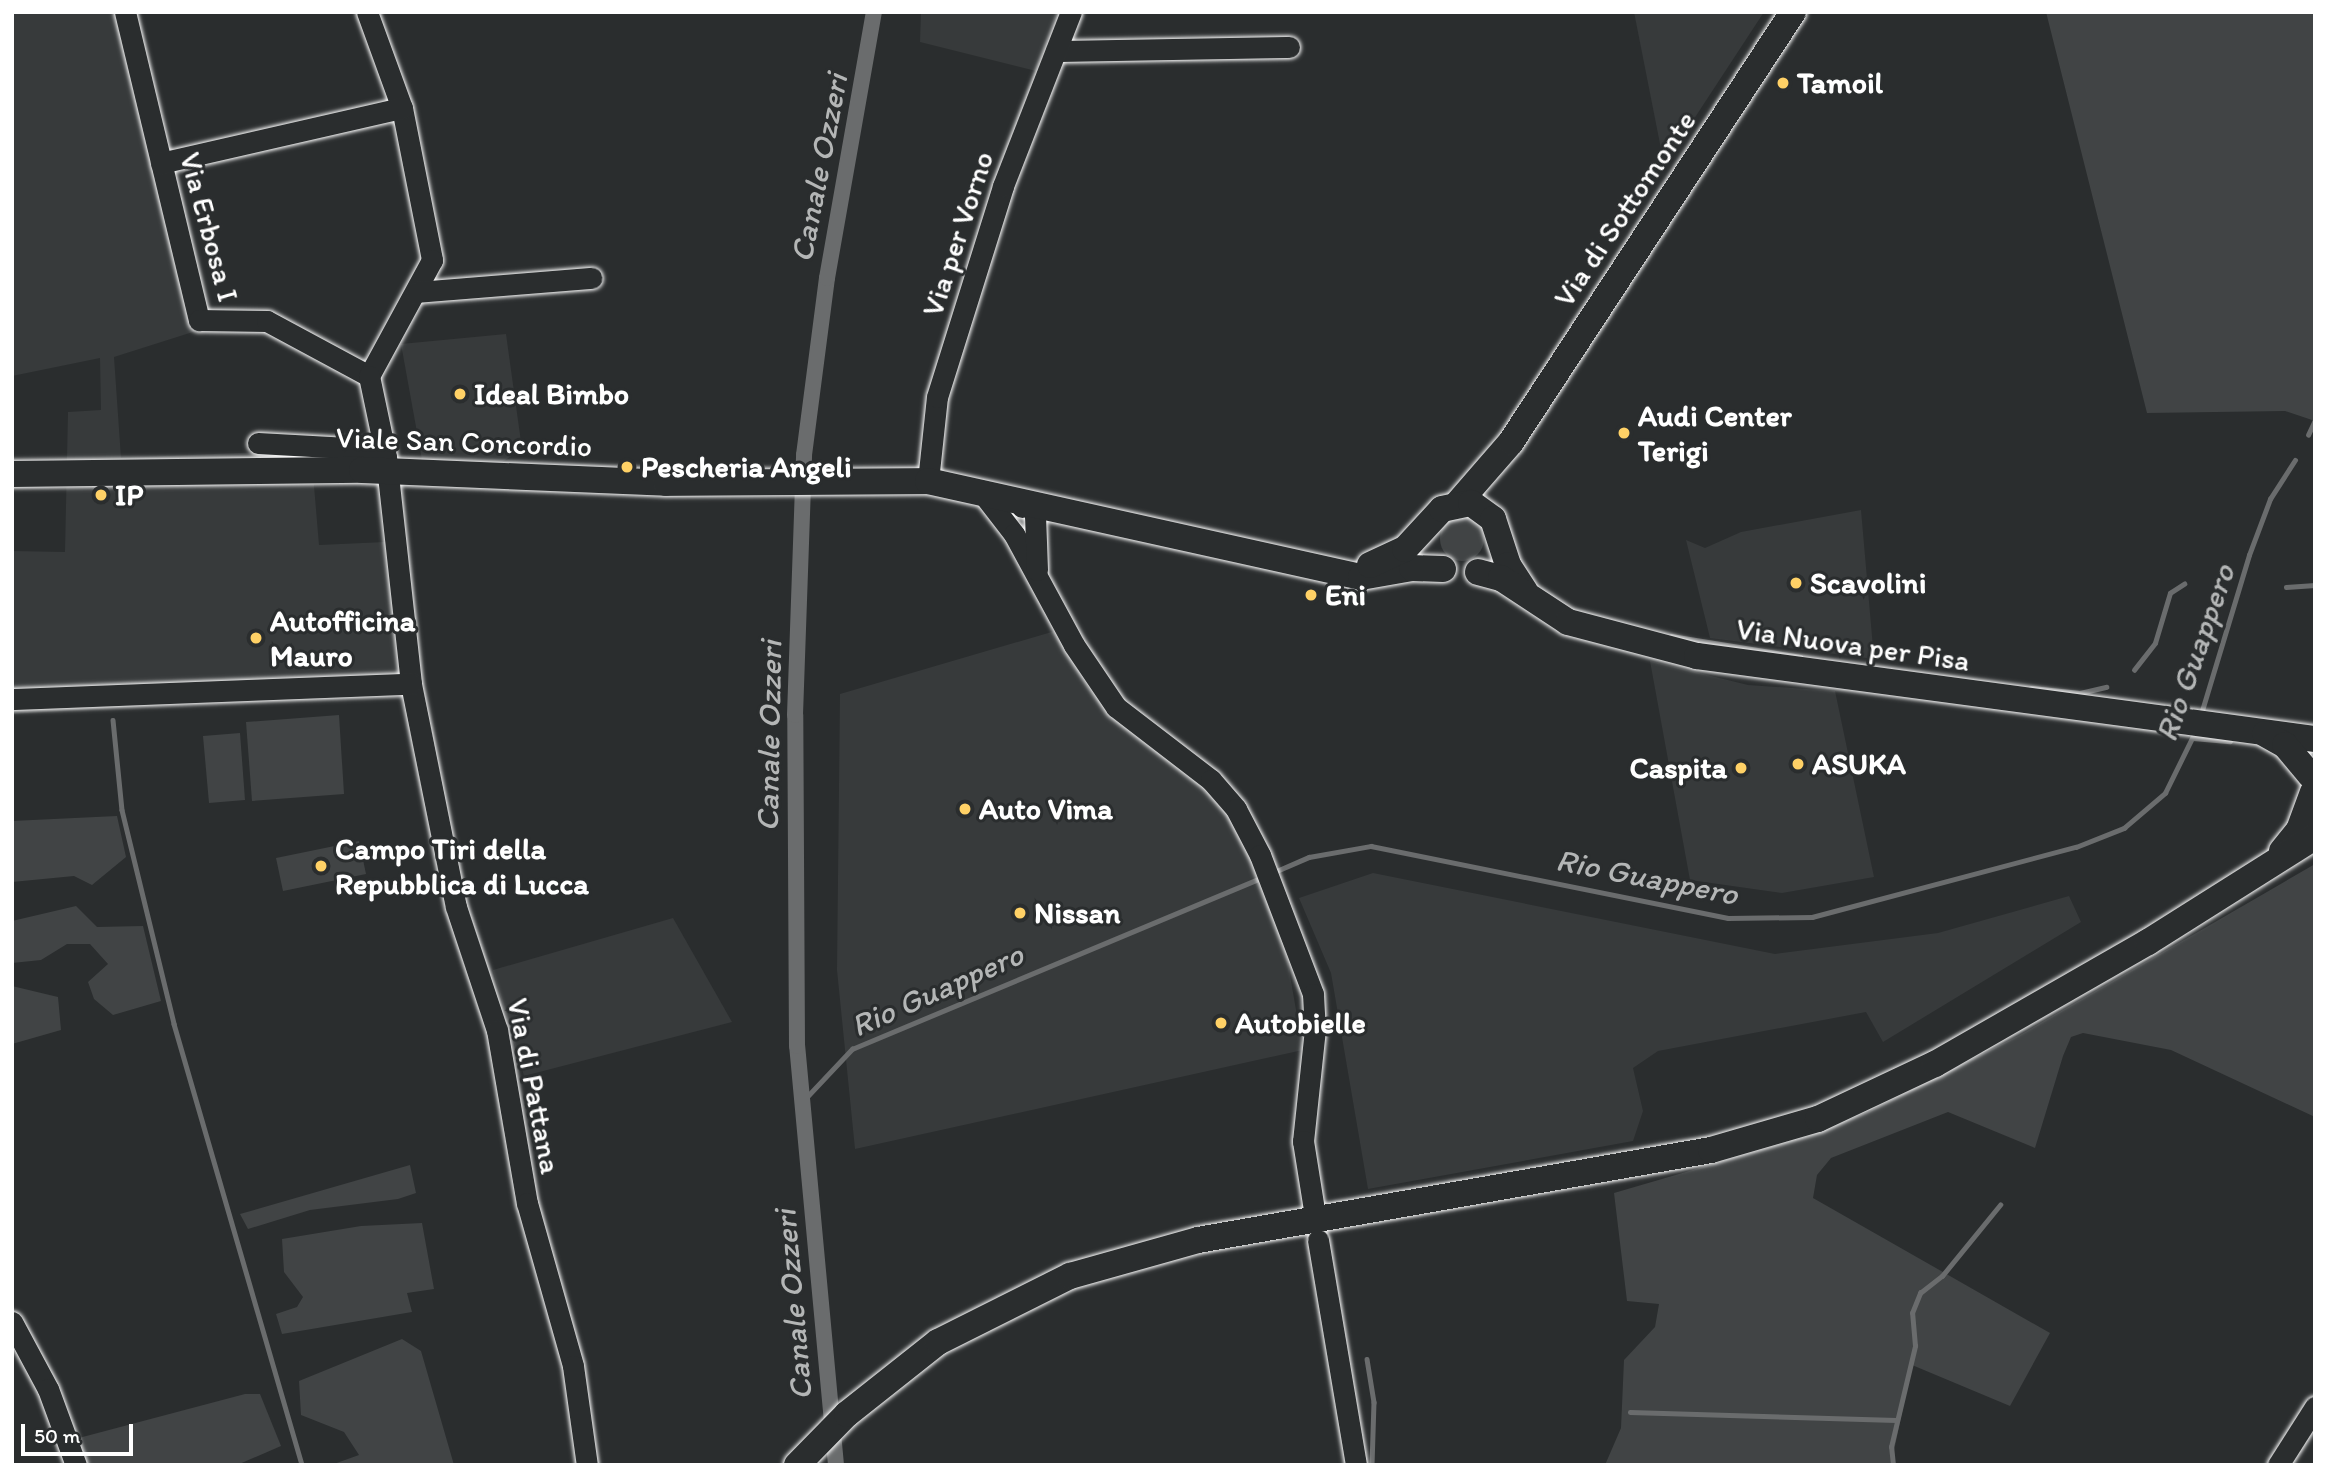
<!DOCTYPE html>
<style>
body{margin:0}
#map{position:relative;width:2327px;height:1477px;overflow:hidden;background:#2a2d2e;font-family:Itim,sans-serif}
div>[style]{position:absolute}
.built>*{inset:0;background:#373a3b}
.green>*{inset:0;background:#414445}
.round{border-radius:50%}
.stream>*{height:4.5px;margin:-2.25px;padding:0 2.25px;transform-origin:2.25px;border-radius:2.25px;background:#6a6c6d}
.canal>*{height:16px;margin:-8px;padding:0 8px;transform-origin:8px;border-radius:8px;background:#6a6c6d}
.roads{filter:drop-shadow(0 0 2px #fff) drop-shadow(0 0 2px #fff)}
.minor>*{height:21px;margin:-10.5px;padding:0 10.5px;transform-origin:10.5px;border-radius:10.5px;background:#2a2d2e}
.major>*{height:26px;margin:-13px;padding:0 13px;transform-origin:13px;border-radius:13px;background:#2a2d2e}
.dots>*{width:19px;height:19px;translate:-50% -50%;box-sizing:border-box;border:4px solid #2a2d2e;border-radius:50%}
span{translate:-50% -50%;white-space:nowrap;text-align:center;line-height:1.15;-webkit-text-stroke:6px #2a2d2e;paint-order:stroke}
.poi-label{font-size:30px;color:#fff;font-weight:700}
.left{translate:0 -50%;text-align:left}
.right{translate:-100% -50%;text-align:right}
.street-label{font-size:30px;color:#fff}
.water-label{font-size:32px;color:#b4b6b6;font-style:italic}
.frame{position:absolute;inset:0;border:14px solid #fff;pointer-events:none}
.scale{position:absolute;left:21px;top:1424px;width:112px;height:32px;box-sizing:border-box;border:4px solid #fff;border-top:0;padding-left:9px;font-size:21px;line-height:24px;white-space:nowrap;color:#fff;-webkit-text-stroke:5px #2a2d2e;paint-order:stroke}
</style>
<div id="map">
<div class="built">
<div style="clip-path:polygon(12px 12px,116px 12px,196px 331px,114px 357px,121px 458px,311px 450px,319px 545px,385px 542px,405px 690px,12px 714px,12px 551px,65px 552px,68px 412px,101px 410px,100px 358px,12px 376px)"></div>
<div style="clip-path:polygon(921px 12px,1057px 12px,1036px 71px,920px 42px)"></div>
<div style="clip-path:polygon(1634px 12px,1764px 12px,1671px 154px,1662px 154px)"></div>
<div style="clip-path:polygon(506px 334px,522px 449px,499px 464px,422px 460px,401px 344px)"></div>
<div style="clip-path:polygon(1861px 510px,1874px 659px,1710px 638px,1686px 540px,1705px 548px,1741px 532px)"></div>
<div style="clip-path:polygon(1055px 631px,1089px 689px,1117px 718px,1212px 794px,1236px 824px,1283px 935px,1303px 1050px,855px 1149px,837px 970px,840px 694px)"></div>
<div style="clip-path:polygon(1650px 661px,1748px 685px,1835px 691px,1874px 877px,1782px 893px,1690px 880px)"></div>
<div style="clip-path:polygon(1373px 873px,1775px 954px,1938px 933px,2069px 896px,2081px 922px,1883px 1042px,1866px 1012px,1658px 1051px,1633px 1068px,1643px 1111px,1633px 1141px,1368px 1189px,1331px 973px,1299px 898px)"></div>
<div style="clip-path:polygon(673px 918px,732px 1022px,524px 1076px,493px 970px)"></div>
</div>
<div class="green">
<div style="clip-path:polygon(2046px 12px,2315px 12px,2315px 421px,2285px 411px,2147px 413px)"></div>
<div class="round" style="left:1440px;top:517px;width:44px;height:44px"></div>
<div style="clip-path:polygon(339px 715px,344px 794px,252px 801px,246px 722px)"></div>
<div style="clip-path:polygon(240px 733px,245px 800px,209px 803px,203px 736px)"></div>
<div style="clip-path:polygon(117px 816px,126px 857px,92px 885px,74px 876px,12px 882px,12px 821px)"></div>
<div style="clip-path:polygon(359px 841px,366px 874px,283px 891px,276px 858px)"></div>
<div style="clip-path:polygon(2315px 864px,2315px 1117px,2171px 1050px,2083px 1033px,2071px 1037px,2063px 1056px,2035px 1148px,1948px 1112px,1831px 1158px,1817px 1175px,1813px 1198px,2050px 1333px,2010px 1406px,1912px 1365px,1891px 1465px,1605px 1465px,1621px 1428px,1624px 1360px,1655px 1327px,1659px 1304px,1627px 1301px,1614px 1193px,1809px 1136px,1868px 1112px,2020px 1035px)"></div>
<div style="clip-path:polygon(76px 906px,97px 927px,143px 926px,161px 1001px,113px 1015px,94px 999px,88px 982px,108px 964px,90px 944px,67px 944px,41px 960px,12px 963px,12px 921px)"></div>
<div style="clip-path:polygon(12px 986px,58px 997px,61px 1030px,12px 1044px)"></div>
<div style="clip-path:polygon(410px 1165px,416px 1193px,398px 1199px,310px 1210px,248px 1229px,240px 1214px)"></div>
<div style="clip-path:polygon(422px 1223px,434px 1289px,407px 1293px,412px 1312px,282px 1334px,276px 1314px,297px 1307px,303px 1297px,284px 1272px,282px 1239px,361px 1226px)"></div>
<div style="clip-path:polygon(402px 1339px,421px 1351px,454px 1465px,331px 1465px,359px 1455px,344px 1432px,301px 1415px,299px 1381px)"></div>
<div style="clip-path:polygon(245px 1394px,260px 1394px,281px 1446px,237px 1465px,84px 1465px,75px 1439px)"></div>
</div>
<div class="stream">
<div style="left:2308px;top:435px;width:17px;rotate:-65deg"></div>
<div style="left:2286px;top:587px;width:29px;rotate:-4deg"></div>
<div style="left:1671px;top:636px;width:131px;rotate:9.2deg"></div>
<div style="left:2134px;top:670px;width:34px;rotate:-52deg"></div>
<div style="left:2155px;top:643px;width:52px;rotate:-73.3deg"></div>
<div style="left:2170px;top:593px;width:17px;rotate:-33deg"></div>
<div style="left:2031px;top:688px;width:49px;rotate:5.8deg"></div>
<div style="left:2080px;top:693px;width:27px;rotate:-13deg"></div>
<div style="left:2201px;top:714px;width:166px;rotate:-73.2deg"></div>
<div style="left:2249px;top:555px;width:60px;rotate:-69.4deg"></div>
<div style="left:2270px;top:499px;width:46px;rotate:-57.3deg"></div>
<div style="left:113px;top:720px;width:90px;rotate:84.3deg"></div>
<div style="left:122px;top:810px;width:220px;rotate:76.3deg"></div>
<div style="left:174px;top:1024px;width:459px;rotate:73.8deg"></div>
<div style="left:2193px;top:738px;width:37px;rotate:5deg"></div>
<div style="left:1272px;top:873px;width:40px;rotate:-23.4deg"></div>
<div style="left:1309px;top:857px;width:63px;rotate:-10.1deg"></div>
<div style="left:1371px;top:846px;width:364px;rotate:11.4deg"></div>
<div style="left:1728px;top:918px;width:84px;rotate:-0.7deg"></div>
<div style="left:1812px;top:917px;width:273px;rotate:-14.9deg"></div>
<div style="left:2076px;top:847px;width:52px;rotate:-21.6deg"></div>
<div style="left:2124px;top:828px;width:54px;rotate:-40.5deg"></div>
<div style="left:2165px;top:793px;width:68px;rotate:-63.8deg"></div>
<div style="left:802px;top:1102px;width:73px;rotate:-46.7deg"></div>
<div style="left:852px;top:1049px;width:443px;rotate:-22.7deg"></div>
<div style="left:1367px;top:1359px;width:44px;rotate:80.8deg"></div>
<div style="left:1374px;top:1402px;width:63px;rotate:91.8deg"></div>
<div style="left:1630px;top:1412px;width:266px;rotate:1.7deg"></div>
<div style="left:1893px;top:1465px;width:18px;rotate:-96deg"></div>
<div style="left:1891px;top:1447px;width:104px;rotate:-76.6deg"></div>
<div style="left:1915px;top:1346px;width:33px;rotate:-95deg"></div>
<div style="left:1912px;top:1313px;width:22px;rotate:-68deg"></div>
<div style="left:1920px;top:1293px;width:28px;rotate:-38deg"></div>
<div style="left:1942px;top:1276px;width:92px;rotate:-50.8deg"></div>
</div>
<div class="canal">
<div style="left:836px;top:1465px;width:421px;rotate:-95.3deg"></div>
<div style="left:797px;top:1046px;width:331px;rotate:-90.3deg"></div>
<div style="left:795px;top:715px;width:260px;rotate:-88deg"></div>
<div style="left:804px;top:455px;width:178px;rotate:-82.6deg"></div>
<div style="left:827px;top:278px;width:270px;rotate:-80deg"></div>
</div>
<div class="roads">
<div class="minor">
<div style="left:125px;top:12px;width:317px;rotate:76.5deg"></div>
<div style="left:199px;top:320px;width:68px;rotate:0.8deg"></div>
<div style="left:267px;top:321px;width:116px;rotate:28.3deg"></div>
<div style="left:367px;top:12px;width:102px;rotate:70deg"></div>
<div style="left:402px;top:108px;width:155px;rotate:78.8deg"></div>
<div style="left:432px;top:260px;width:132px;rotate:118.5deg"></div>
<div style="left:369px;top:376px;width:83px;rotate:78.1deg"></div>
<div style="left:386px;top:457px;width:228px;rotate:83.7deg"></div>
<div style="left:411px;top:684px;width:227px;rotate:78.6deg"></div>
<div style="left:456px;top:907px;width:130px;rotate:71.6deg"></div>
<div style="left:497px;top:1030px;width:176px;rotate:80.2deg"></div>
<div style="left:527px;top:1203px;width:169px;rotate:74.2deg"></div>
<div style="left:573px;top:1366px;width:100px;rotate:82deg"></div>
<div style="left:1056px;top:51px;width:233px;rotate:-1deg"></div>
<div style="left:161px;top:163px;width:247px;rotate:-12.9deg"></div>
<div style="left:416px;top:292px;width:176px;rotate:-4.6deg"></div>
<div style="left:258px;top:443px;width:126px;rotate:3.2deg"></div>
<div style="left:928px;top:481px;width:84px;rotate:-83.9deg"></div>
<div style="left:937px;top:397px;width:221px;rotate:-72.6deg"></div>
<div style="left:1003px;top:186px;width:187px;rotate:-68.7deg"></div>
<div style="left:980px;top:490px;width:56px;rotate:52.3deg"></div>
<div style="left:1014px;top:534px;width:126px;rotate:61.6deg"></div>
<div style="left:1074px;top:645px;width:75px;rotate:55.9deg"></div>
<div style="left:1116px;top:707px;width:120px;rotate:37.5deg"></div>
<div style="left:1211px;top:780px;width:38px;rotate:49deg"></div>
<div style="left:1236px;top:809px;width:52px;rotate:62.4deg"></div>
<div style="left:1260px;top:855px;width:149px;rotate:69.1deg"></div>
<div style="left:1313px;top:994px;width:35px;rotate:87deg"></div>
<div style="left:1315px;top:1029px;width:113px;rotate:96.1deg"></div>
<div style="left:1303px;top:1141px;width:70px;rotate:80.9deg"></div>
<div style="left:1022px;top:507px;width:8px;rotate:-45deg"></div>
<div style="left:1028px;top:501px;width:16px;rotate:63deg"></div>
<div style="left:1035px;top:515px;width:55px;rotate:87.9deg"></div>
<div style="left:12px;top:699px;width:399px;rotate:-2.2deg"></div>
<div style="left:1318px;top:1240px;width:228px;rotate:80.4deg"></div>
<div style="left:12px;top:1322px;width:76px;rotate:61.8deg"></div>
<div style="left:48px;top:1389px;width:81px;rotate:69.8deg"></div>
<div style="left:2278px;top:1465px;width:69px;rotate:-57.5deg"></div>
</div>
<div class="major">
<div style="left:12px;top:474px;width:350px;rotate:-0.7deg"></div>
<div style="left:362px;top:470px;width:304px;rotate:2.4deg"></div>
<div style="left:666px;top:483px;width:262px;rotate:-0.4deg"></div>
<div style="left:928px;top:481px;width:444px;rotate:12.5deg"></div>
<div style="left:1361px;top:577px;width:52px;rotate:-10deg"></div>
<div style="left:1412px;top:568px;width:31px;rotate:2deg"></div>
<div style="left:1458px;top:503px;width:81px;rotate:-49deg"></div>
<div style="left:1511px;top:442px;width:514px;rotate:-56.74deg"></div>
<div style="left:1370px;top:565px;width:38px;rotate:-25deg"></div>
<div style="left:1405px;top:549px;width:54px;rotate:-47.2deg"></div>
<div style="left:1442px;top:509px;width:30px;rotate:-12deg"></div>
<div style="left:1471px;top:503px;width:27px;rotate:36deg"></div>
<div style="left:1493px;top:519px;width:48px;rotate:71.9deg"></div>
<div style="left:1508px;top:565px;width:31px;rotate:57deg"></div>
<div style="left:1478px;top:572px;width:24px;rotate:15deg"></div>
<div style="left:1501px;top:578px;width:80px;rotate:33.3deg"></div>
<div style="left:1568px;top:622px;width:133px;rotate:14.8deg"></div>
<div style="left:1697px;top:656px;width:624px;rotate:7.65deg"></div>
<div style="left:2265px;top:734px;width:23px;rotate:29deg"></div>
<div style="left:2285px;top:745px;width:40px;rotate:50deg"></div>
<div style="left:2282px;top:851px;width:27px;rotate:-51deg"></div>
<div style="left:2299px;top:830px;width:40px;rotate:-69.8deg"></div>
<div style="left:797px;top:1465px;width:71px;rotate:-45.6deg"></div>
<div style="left:847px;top:1414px;width:116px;rotate:-38.4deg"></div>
<div style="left:938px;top:1342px;width:148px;rotate:-26.6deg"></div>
<div style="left:1070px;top:1276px;width:133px;rotate:-15.7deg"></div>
<div style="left:1198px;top:1240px;width:521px;rotate:-9.95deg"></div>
<div style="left:1711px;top:1150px;width:111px;rotate:-16.2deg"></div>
<div style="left:1818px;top:1119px;width:129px;rotate:-25.2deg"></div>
<div style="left:1935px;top:1064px;width:245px;rotate:-29.8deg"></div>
<div style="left:2148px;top:942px;width:197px;rotate:-32.2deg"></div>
</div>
</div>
<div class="dots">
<div style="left:1783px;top:83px;background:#ffd166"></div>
<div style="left:460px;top:394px;background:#ffd166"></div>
<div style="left:1624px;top:433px;background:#ffd166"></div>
<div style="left:627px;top:467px;background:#ffd166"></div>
<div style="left:101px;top:495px;background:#ffd166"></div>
<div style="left:1796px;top:583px;background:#ffd166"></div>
<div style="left:1311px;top:595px;background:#ffd166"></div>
<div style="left:256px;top:638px;background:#ffd166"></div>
<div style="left:1798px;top:764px;background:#ffd166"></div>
<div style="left:1741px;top:768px;background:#ffd166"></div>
<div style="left:965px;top:809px;background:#ffd166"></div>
<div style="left:321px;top:866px;background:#ffd166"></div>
<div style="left:1020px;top:913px;background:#ffd166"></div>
<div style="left:1221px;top:1023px;background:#ffd166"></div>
</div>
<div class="poi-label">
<span class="left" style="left:1797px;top:83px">Tamoil</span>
<span class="left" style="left:474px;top:394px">Ideal Bimbo</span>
<span class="left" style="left:1638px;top:433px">Audi Center<br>Terigi</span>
<span class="left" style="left:641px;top:467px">Pescheria Angeli</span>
<span class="left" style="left:115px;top:495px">IP</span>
<span class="left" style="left:1810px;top:583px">Scavolini</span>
<span class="left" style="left:1325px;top:595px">Eni</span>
<span class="left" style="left:270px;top:638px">Autofficina<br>Mauro</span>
<span class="left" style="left:1812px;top:764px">ASUKA</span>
<span class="right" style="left:1727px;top:768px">Caspita</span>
<span class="left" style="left:979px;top:809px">Auto Vima</span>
<span class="left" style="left:335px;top:866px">Campo Tiri della<br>Repubblica di Lucca</span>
<span class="left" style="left:1034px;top:913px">Nissan</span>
<span class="left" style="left:1235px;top:1023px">Autobielle</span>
</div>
<div class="street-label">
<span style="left:1625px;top:209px;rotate:-56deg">Via di Sottomonte</span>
<span style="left:209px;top:227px;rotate:75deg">Via Erbosa I</span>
<span style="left:958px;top:234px;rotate:-72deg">Via per Vorno</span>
<span style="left:464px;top:442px;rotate:2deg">Viale San Concordio</span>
<span style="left:1853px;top:645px;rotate:8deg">Via Nuova per Pisa</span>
<span style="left:534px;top:1086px;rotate:79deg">Via di Pattana</span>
</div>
<div class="water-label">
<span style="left:819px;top:168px;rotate:-79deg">Canale Ozzeri</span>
<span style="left:2195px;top:653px;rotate:-71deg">Rio Guappero</span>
<span style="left:769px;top:736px;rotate:-89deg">Canale Ozzeri</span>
<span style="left:1647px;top:877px;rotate:11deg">Rio Guappero</span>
<span style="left:937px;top:990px;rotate:-24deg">Rio Guappero</span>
<span style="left:793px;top:1305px;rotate:-95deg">Canale Ozzeri</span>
</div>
<div class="frame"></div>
<div class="scale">50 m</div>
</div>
